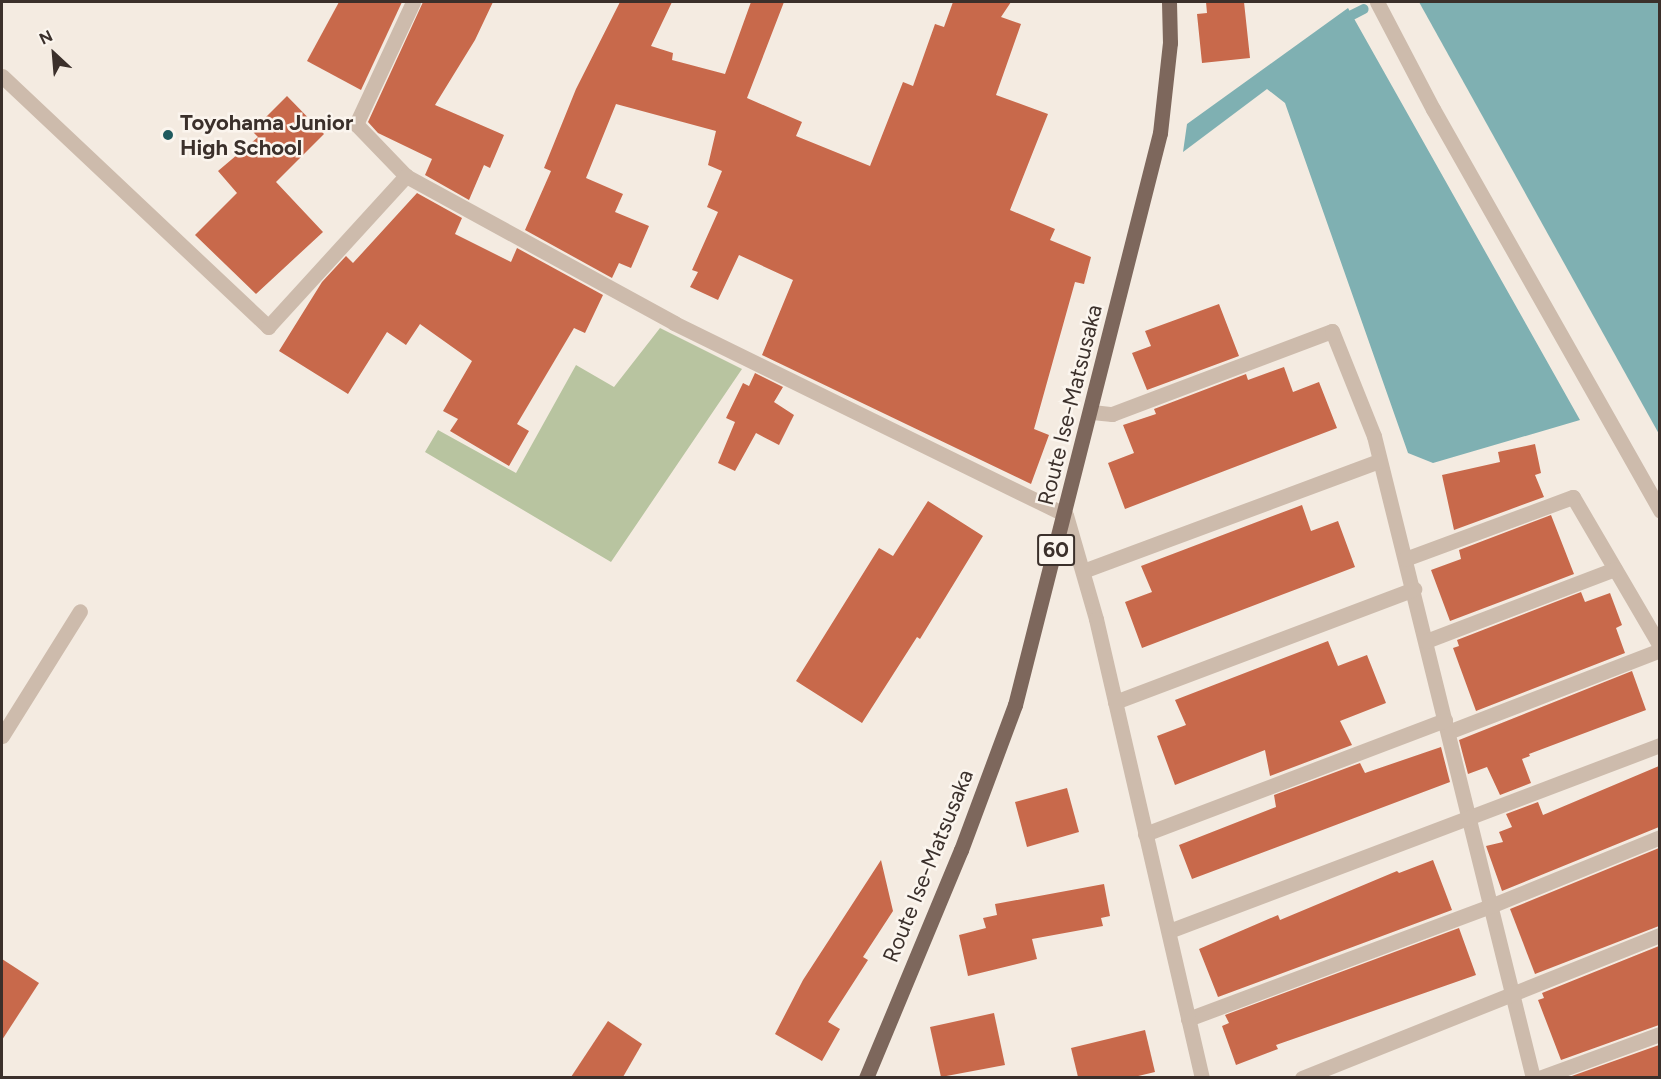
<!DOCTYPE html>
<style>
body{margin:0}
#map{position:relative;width:1661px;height:1079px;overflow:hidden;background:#f4ebe1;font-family:Figtree,sans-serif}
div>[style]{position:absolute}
.green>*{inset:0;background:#b8c4a0}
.water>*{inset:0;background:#7fb0b2}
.stream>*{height:10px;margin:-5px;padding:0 5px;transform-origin:5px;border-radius:5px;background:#7fb0b2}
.building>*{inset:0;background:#c8694b}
.service>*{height:15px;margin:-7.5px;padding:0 7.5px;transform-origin:7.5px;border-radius:7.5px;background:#cdbbac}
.minor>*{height:15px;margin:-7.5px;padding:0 7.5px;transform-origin:7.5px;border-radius:7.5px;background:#cdbbac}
.tertiary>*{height:15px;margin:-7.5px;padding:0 7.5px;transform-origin:7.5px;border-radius:7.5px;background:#cdbbac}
.primary>*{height:15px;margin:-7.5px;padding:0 7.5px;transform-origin:7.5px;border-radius:7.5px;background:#7d675c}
.dots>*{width:16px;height:16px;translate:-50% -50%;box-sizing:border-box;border:3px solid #fbf5ee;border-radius:50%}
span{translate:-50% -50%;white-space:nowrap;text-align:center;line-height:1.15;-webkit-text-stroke:5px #fbf5ee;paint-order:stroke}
.shield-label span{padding:2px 4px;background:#fbf5ee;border:2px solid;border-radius:4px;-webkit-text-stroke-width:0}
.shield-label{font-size:21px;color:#3b302b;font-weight:700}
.poi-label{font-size:22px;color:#3b302b;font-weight:700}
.left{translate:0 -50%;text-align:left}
.street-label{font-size:22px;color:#3b302b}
.frame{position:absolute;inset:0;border:3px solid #3b302b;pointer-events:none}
.north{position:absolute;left:24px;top:24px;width:60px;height:60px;-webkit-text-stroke:4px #fbf5ee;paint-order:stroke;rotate:334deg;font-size:16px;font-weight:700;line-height:24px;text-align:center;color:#3b302b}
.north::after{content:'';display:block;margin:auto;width:21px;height:27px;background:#3b302b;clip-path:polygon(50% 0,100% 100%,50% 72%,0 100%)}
</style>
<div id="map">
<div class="green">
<div style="clip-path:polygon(660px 328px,742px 369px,611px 562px,425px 452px,438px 430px,516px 473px,576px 365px,614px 387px)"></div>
</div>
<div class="water">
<div style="clip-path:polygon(1419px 2px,1659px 2px,1659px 434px)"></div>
<div style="clip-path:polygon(1348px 8px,1352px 15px,1580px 420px,1433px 463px,1408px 453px,1285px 103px,1267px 89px,1183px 152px,1187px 124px)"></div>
</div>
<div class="stream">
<div style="left:1352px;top:15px;width:13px;rotate:-27deg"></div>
</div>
<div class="building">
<div style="clip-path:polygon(339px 2px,402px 2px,361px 90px,307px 61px)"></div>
<div style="clip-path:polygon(423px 2px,493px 2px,475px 40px,435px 105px,504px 135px,490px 168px,484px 165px,469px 200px,425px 175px,432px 159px,378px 133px,368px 122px)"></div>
<div style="clip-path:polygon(620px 2px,672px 2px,651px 46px,673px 53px,672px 60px,725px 74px,751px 2px,784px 2px,747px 98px,802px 122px,796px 136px,870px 166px,903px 82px,913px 86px,935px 24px,944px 27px,953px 2px,1011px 2px,1001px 17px,1021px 24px,996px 95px,1048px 114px,1010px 210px,1055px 229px,1050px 240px,1091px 257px,1084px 284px,1075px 282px,1034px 429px,1049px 435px,1031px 484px,762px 355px,793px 280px,739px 255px,718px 300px,690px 287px,698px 272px,692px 270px,718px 212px,707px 207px,722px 171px,708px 165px,716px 131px,616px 104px,586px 178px,623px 194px,615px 212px,649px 226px,631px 268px,619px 263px,612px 278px,525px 230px,551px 171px,544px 168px,576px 89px)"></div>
<div style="clip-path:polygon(1206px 2px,1244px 2px,1250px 58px,1202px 63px,1197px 14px,1207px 13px)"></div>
<div style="clip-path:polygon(287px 96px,324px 134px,276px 182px,323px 232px,256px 294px,195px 235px,237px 193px,218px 171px,258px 137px,252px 131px)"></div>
<div style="clip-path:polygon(417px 193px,462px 218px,455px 234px,511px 262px,517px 248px,603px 295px,585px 333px,574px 328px,517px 424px,529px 431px,509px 466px,450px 431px,458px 419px,443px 411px,472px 361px,420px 324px,406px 345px,387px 332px,348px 394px,279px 351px,322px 282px,346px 256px,353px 263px)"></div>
<div style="clip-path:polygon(1219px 304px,1239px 356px,1147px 390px,1132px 353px,1151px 346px,1145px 331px)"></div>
<div style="clip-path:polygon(1284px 367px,1293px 392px,1319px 382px,1337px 428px,1125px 509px,1108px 463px,1134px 453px,1123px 425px,1156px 414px,1154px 409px,1246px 374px,1248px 380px)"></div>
<div style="clip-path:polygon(755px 373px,783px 387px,774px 402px,794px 415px,779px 445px,756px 433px,735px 471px,718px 463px,735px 422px,726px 418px,743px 383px,749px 386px)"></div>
<div style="clip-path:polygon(1535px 444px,1541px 473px,1535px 475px,1544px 497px,1454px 530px,1442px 475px,1500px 462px,1498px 452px)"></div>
<div style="clip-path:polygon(928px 501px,983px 536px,920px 639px,917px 637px,862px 723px,796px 681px,879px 548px,893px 556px)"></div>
<div style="clip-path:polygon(1302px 505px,1311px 531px,1338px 521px,1355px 567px,1142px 648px,1125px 602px,1152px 592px,1141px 566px)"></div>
<div style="clip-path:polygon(1551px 515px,1574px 574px,1450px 621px,1431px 570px,1461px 559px,1459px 550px)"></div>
<div style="clip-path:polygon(1581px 592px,1585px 602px,1610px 593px,1622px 625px,1616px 628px,1625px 653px,1476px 711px,1453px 648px,1459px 646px,1457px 640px)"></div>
<div style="clip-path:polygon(1328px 641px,1338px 666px,1367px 655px,1386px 703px,1340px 721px,1352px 745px,1270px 776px,1265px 750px,1175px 785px,1157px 736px,1186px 725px,1175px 700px)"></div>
<div style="clip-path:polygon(1632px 671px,1646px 710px,1529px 754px,1530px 756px,1522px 759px,1531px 783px,1500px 795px,1487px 767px,1468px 774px,1459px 740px)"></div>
<div style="clip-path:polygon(1441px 747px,1450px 782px,1192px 879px,1179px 845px,1276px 807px,1274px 795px,1360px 763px,1365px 773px)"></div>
<div style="clip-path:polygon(1659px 766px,1659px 827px,1502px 891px,1486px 846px,1503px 842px,1499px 832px,1512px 827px,1506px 814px,1538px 802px,1543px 815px)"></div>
<div style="clip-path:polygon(1067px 788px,1079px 832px,1027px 847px,1015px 802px)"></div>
<div style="clip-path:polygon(1659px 848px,1659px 926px,1535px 974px,1510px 909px)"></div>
<div style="clip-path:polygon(881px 860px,893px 911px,863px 957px,868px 960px,828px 1022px,840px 1029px,822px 1061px,775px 1034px,803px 980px)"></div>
<div style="clip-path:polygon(1433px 860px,1452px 910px,1218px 997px,1199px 949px,1278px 915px,1280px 920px,1397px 871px,1399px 873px)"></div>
<div style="clip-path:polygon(1104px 884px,1110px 916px,1101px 918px,1103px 926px,1032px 939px,1037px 959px,968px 976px,959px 935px,986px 928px,983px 918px,997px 915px,995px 904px)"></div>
<div style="clip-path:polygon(1459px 928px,1476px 975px,1276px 1045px,1278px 1049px,1236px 1065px,1222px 1026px,1229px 1023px,1225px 1015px)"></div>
<div style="clip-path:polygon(1659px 946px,1659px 1025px,1561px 1060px,1538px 1000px,1544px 998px,1542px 993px)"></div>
<div style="clip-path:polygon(2px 959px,39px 983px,2px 1040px)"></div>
<div style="clip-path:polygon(994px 1013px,1005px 1065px,941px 1077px,930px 1027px)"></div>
<div style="clip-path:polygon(608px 1021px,642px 1044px,623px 1077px,571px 1077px)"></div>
<div style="clip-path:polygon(1145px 1030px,1155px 1072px,1134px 1077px,1078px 1077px,1071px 1048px)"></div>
<div style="clip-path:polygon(1659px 1045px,1659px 1077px,1569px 1077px)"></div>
</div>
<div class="service">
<div style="left:1092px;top:412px;width:20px;rotate:6deg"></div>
<div style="left:1112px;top:414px;width:235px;rotate:-20.7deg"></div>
<div style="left:1332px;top:331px;width:113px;rotate:68.2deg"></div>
<div style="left:1374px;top:436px;width:661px;rotate:76.09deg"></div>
<div style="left:1405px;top:559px;width:179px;rotate:-20.3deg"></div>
<div style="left:1573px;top:497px;width:173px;rotate:59.7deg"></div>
<div style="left:1083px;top:571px;width:316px;rotate:-20.4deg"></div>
<div style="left:1426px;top:641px;width:202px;rotate:-20.9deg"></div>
<div style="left:1115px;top:702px;width:320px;rotate:-20.7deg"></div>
<div style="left:1448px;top:732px;width:227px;rotate:-21.1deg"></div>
<div style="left:1145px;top:834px;width:321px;rotate:-20.8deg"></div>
<div style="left:1169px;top:931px;width:525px;rotate:-20.75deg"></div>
<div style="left:1188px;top:1019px;width:320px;rotate:-20.5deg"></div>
<div style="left:1488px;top:907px;width:186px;rotate:-22.1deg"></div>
<div style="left:1302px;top:1078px;width:386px;rotate:-21.8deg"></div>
<div style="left:1539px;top:1078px;width:129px;rotate:-20deg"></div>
</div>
<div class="minor">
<div style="left:413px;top:2px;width:135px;rotate:115deg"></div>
<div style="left:356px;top:124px;width:72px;rotate:46.1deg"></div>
<div style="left:406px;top:176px;width:306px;rotate:28.7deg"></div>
<div style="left:674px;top:323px;width:436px;rotate:26.1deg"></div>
<div style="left:1377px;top:2px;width:121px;rotate:62.4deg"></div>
<div style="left:1433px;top:109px;width:462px;rotate:60.5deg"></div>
<div style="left:2px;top:76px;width:366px;rotate:43.3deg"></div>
<div style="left:268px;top:327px;width:205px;rotate:-47.6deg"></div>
<div style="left:2px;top:736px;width:147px;rotate:-58deg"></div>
</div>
<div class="tertiary">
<div style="left:1066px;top:515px;width:108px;rotate:73.9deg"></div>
<div style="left:1096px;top:619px;width:471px;rotate:77deg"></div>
</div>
<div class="primary">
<div style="left:866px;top:1078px;width:247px;rotate:-67.4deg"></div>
<div style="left:961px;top:850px;width:155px;rotate:-69.6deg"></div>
<div style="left:1015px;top:705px;width:590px;rotate:-75.78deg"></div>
<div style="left:1160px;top:133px;width:91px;rotate:-83.7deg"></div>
<div style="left:1170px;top:43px;width:41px;rotate:-91.4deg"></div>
</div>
<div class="dots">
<div style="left:168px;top:135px;background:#1f5a5e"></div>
</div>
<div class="shield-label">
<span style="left:1056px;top:550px">60</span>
</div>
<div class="poi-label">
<span class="left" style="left:180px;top:135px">Toyohama Junior<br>High School</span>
</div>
<div class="street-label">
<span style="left:1070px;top:405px;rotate:-76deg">Route Ise-Matsusaka</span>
<span style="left:928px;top:866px;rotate:-68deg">Route Ise-Matsusaka</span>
</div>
<div class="frame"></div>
<div class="north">N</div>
</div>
